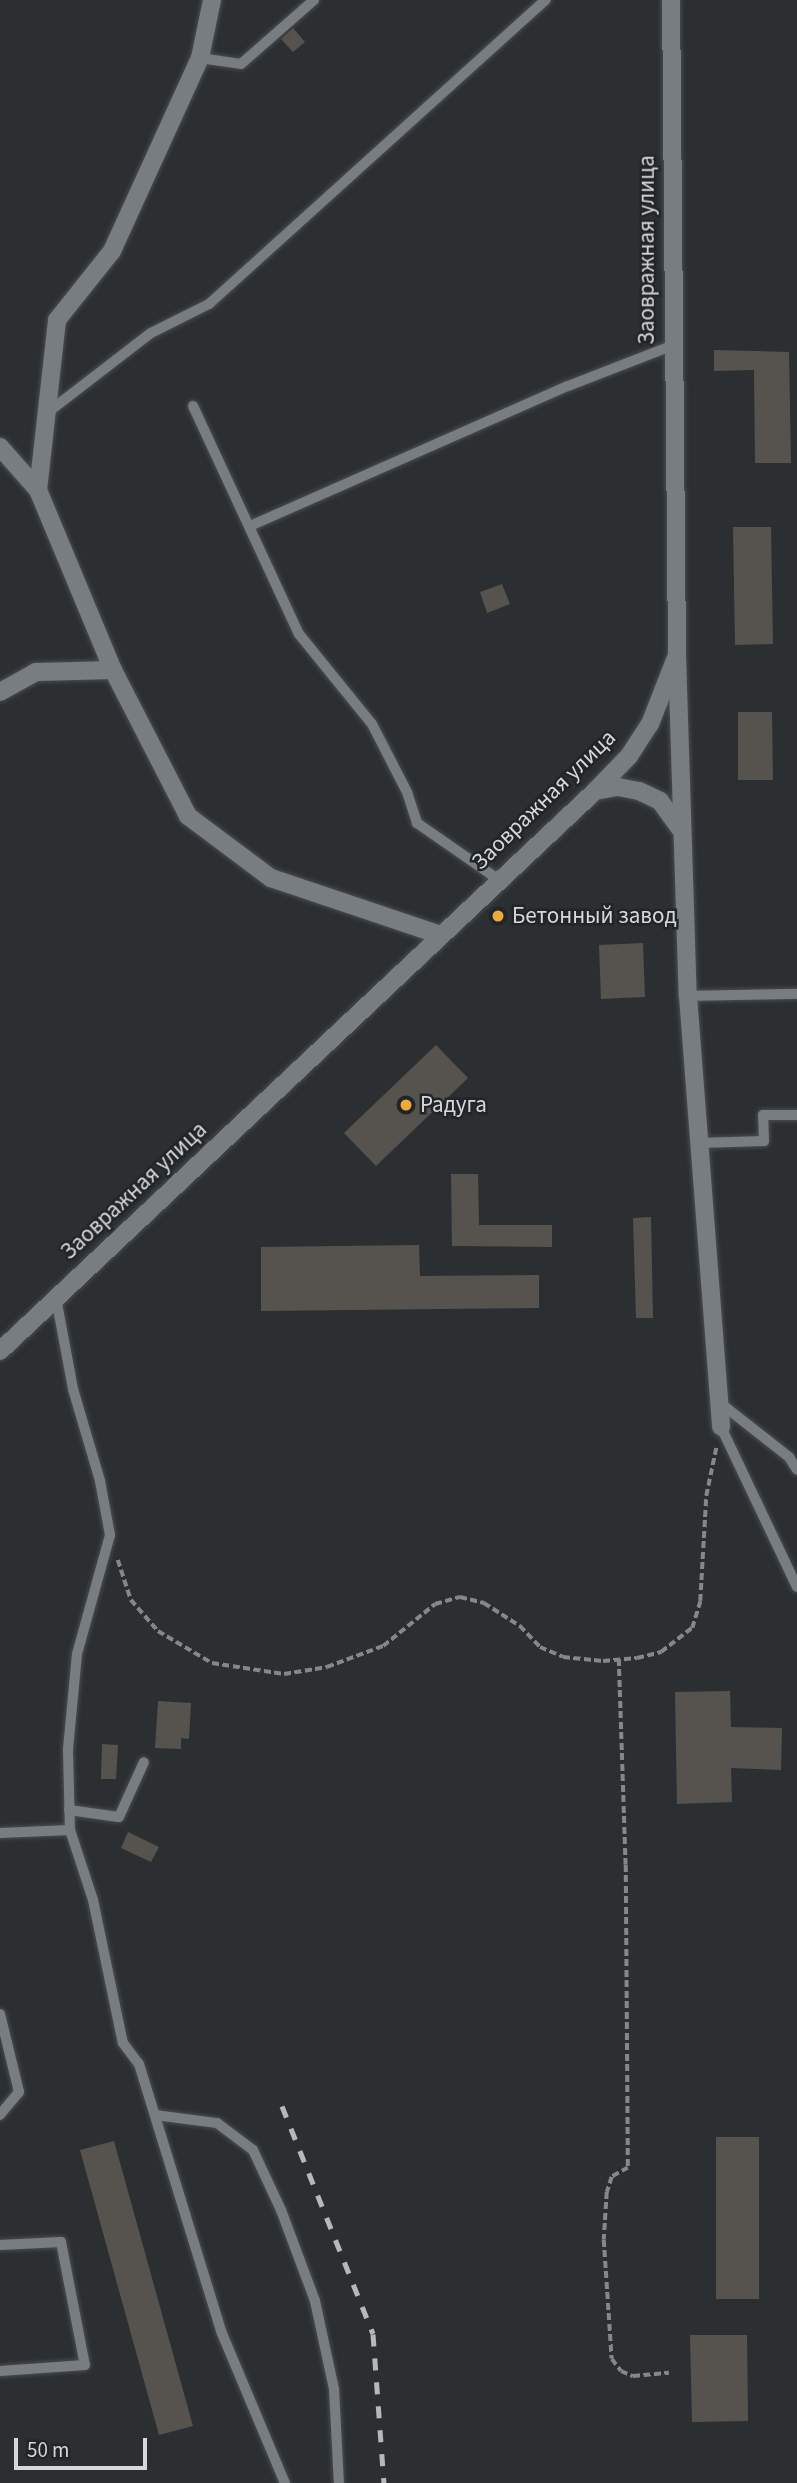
<!DOCTYPE html>
<meta charset="utf-8">
<style>
body{margin:0}
#map{position:relative;width:797px;height:2483px;overflow:hidden;background:#2b2f32;font-family:"Source Sans 3",sans-serif}
div>[style]{position:absolute}
.building>*{inset:0;background:#56534e}
.path>*{height:3.5px;margin-top:-1.75px;transform-origin:0;background:repeating-linear-gradient(90deg,#85888b 0 7px,transparent 0 10.5px)}
.roads{filter:drop-shadow(0 0 2px #4a4d50) drop-shadow(0 0 2px #4a4d50)}
.lane>*{height:10px;margin:-5px;padding:0 5px;transform-origin:5px;border-radius:5px;background:#787d81}
.street>*{height:18px;margin:-9px;padding:0 9px;transform-origin:9px;border-radius:9px;background:#787d81}
.secondary>*{height:18px;margin:-9px;padding:0 9px;transform-origin:9px;border-radius:9px;background:#787d81}
.rail>*{height:5px;margin-top:-2.5px;transform-origin:0;background:repeating-linear-gradient(90deg,#b6b9bb 0 12px,transparent 0 24px)}
.dots>*{width:19px;height:19px;translate:-50% -50%;box-sizing:border-box;border:4px solid #212528;border-radius:50%}
span{translate:-50% -50%;white-space:nowrap;text-align:center;line-height:1.15;-webkit-text-stroke:5px #212528;paint-order:stroke}
.street-label{font-size:23px;color:#d5d8da}
.poi-label{font-size:23px;color:#d5d8da}
.left{translate:0 -50%;text-align:left}
.scale{position:absolute;left:14px;top:2438px;width:133px;height:32px;box-sizing:border-box;border:4px solid #d5d8da;border-top:0;padding-left:9px;font-size:21px;line-height:24px;white-space:nowrap;color:#d5d8da;-webkit-text-stroke:5px #212528;paint-order:stroke}
</style>
<div id="map">
<div class="building">
<div style="clip-path:polygon(293px 28px,305px 42px,293px 52px,281px 39px)"></div>
<div style="clip-path:polygon(714px 350px,789px 352px,791px 463px,755px 463px,754px 370px,714px 371px)"></div>
<div style="clip-path:polygon(733px 527px,771px 527px,773px 644px,735px 645px)"></div>
<div style="clip-path:polygon(502px 584px,510px 604px,487px 613px,480px 592px)"></div>
<div style="clip-path:polygon(738px 712px,772px 712px,773px 780px,738px 780px)"></div>
<div style="clip-path:polygon(643px 943px,645px 997px,601px 999px,599px 945px)"></div>
<div style="clip-path:polygon(436px 1045px,468px 1078px,376px 1166px,344px 1133px)"></div>
<div style="clip-path:polygon(451px 1174px,478px 1174px,479px 1225px,552px 1225px,552px 1247px,452px 1246px)"></div>
<div style="clip-path:polygon(651px 1217px,653px 1318px,636px 1318px,633px 1218px)"></div>
<div style="clip-path:polygon(419px 1245px,420px 1276px,539px 1275px,539px 1308px,261px 1311px,261px 1247px)"></div>
<div style="clip-path:polygon(730px 1691px,731px 1727px,782px 1728px,781px 1770px,731px 1768px,732px 1802px,677px 1804px,675px 1692px)"></div>
<div style="clip-path:polygon(158px 1701px,191px 1703px,189px 1739px,181px 1738px,181px 1749px,155px 1748px)"></div>
<div style="clip-path:polygon(102px 1744px,118px 1745px,116px 1779px,101px 1779px)"></div>
<div style="clip-path:polygon(128px 1832px,159px 1847px,151px 1862px,121px 1848px)"></div>
<div style="clip-path:polygon(716px 2137px,759px 2137px,759px 2299px,716px 2299px)"></div>
<div style="clip-path:polygon(114px 2141px,193px 2426px,159px 2435px,80px 2150px)"></div>
<div style="clip-path:polygon(690px 2335px,747px 2335px,748px 2421px,692px 2422px)"></div>
</div>
<div class="path">
<div style="left:118px;top:1560px;width:42px;rotate:72deg"></div>
<div style="left:131px;top:1600px;width:41px;rotate:48.9deg"></div>
<div style="left:158px;top:1631px;width:63px;rotate:30.7deg"></div>
<div style="left:212px;top:1663px;width:73px;rotate:8.7deg"></div>
<div style="left:284px;top:1674px;width:44px;rotate:-9.2deg"></div>
<div style="left:327px;top:1667px;width:60px;rotate:-20.6deg"></div>
<div style="left:383px;top:1646px;width:67px;rotate:-38.9deg"></div>
<div style="left:435px;top:1604px;width:26px;rotate:-16deg"></div>
<div style="left:460px;top:1597px;width:25px;rotate:14deg"></div>
<div style="left:484px;top:1603px;width:43px;rotate:32.6deg"></div>
<div style="left:520px;top:1626px;width:29px;rotate:46deg"></div>
<div style="left:540px;top:1647px;width:25px;rotate:23deg"></div>
<div style="left:563px;top:1657px;width:40px;rotate:5.7deg"></div>
<div style="left:603px;top:1661px;width:34px;rotate:-5deg"></div>
<div style="left:637px;top:1658px;width:25px;rotate:-14deg"></div>
<div style="left:661px;top:1652px;width:39px;rotate:-38deg"></div>
<div style="left:692px;top:1628px;width:28px;rotate:-73deg"></div>
<div style="left:700px;top:1601px;width:105px;rotate:-86.7deg"></div>
<div style="left:706px;top:1496px;width:49px;rotate:-78.2deg"></div>
<div style="left:619px;top:1659px;width:206px;rotate:88.1deg"></div>
<div style="left:626px;top:1865px;width:303px;rotate:89.6deg"></div>
<div style="left:628px;top:2168px;width:18px;rotate:151deg"></div>
<div style="left:612px;top:2177px;width:16px;rotate:108deg"></div>
<div style="left:607px;top:2192px;width:48px;rotate:93.6deg"></div>
<div style="left:604px;top:2240px;width:119px;rotate:86.2deg"></div>
<div style="left:612px;top:2359px;width:15px;rotate:53deg"></div>
<div style="left:621px;top:2371px;width:13px;rotate:23deg"></div>
<div style="left:633px;top:2376px;width:36px;rotate:-5deg"></div>
</div>
<div class="roads">
<div class="lane">
<div style="left:200px;top:58px;width:41px;rotate:8.3deg"></div>
<div style="left:241px;top:64px;width:97px;rotate:-41.2deg"></div>
<div style="left:193px;top:406px;width:251px;rotate:65.1deg"></div>
<div style="left:299px;top:634px;width:116px;rotate:51deg"></div>
<div style="left:372px;top:724px;width:76px;rotate:62.8deg"></div>
<div style="left:407px;top:792px;width:33px;rotate:72deg"></div>
<div style="left:417px;top:823px;width:100px;rotate:34.8deg"></div>
<div style="left:47px;top:413px;width:131px;rotate:-37.6deg"></div>
<div style="left:151px;top:333px;width:65px;rotate:-26.6deg"></div>
<div style="left:209px;top:304px;width:454px;rotate:-42.1deg"></div>
<div style="left:250px;top:526px;width:347px;rotate:-23.8deg"></div>
<div style="left:568px;top:386px;width:110px;rotate:-21.2deg"></div>
<div style="left:688px;top:996px;width:109px;rotate:-1.1deg"></div>
<div style="left:699px;top:1143px;width:65px;rotate:-1.8deg"></div>
<div style="left:764px;top:1141px;width:26px;rotate:-92deg"></div>
<div style="left:763px;top:1115px;width:34px"></div>
<div style="left:56px;top:1298px;width:93px;rotate:79.4deg"></div>
<div style="left:73px;top:1389px;width:96px;rotate:73.6deg"></div>
<div style="left:100px;top:1481px;width:55px;rotate:79.5deg"></div>
<div style="left:110px;top:1535px;width:123px;rotate:105.5deg"></div>
<div style="left:77px;top:1654px;width:96px;rotate:95.4deg"></div>
<div style="left:68px;top:1750px;width:80px;rotate:88.6deg"></div>
<div style="left:70px;top:1830px;width:74px;rotate:71.8deg"></div>
<div style="left:93px;top:1900px;width:146px;rotate:78.2deg"></div>
<div style="left:123px;top:2043px;width:26px;rotate:53deg"></div>
<div style="left:139px;top:2064px;width:279px;rotate:72.9deg"></div>
<div style="left:221px;top:2331px;width:165px;rotate:67.2deg"></div>
<div style="left:719px;top:1402px;width:89px;rotate:38.2deg"></div>
<div style="left:789px;top:1457px;width:15px;rotate:58deg"></div>
<div style="left:721px;top:1427px;width:177px;rotate:64.6deg"></div>
<div style="left:69px;top:1810px;width:50px;rotate:8deg"></div>
<div style="left:119px;top:1817px;width:60px;rotate:-65.6deg"></div>
<div style="left:0;top:1833px;width:70px;rotate:-2.5deg"></div>
<div style="left:0;top:2014px;width:80px;rotate:76.3deg"></div>
<div style="left:19px;top:2092px;width:30px;rotate:130deg"></div>
<div style="left:155px;top:2115px;width:63px;rotate:7.4deg"></div>
<div style="left:217px;top:2123px;width:45px;rotate:36.9deg"></div>
<div style="left:253px;top:2150px;width:66px;rotate:65deg"></div>
<div style="left:281px;top:2210px;width:97px;rotate:69.5deg"></div>
<div style="left:315px;top:2301px;width:90px;rotate:77.8deg"></div>
<div style="left:334px;top:2389px;width:94px;rotate:87deg"></div>
<div style="left:0;top:2245px;width:61px;rotate:-2.8deg"></div>
<div style="left:61px;top:2242px;width:125px;rotate:79deg"></div>
<div style="left:85px;top:2365px;width:85px;rotate:176deg"></div>
</div>
<div class="street">
<div style="left:0;top:447px;width:57px;rotate:48.5deg"></div>
<div style="left:38px;top:490px;width:195px;rotate:67.4deg"></div>
<div style="left:113px;top:670px;width:164px;rotate:62.8deg"></div>
<div style="left:188px;top:816px;width:104px;rotate:36.8deg"></div>
<div style="left:271px;top:878px;width:178px;rotate:18.6deg"></div>
<div style="left:38px;top:490px;width:171px;rotate:-83.6deg"></div>
<div style="left:57px;top:320px;width:88px;rotate:-51.4deg"></div>
<div style="left:112px;top:251px;width:212px;rotate:-65.5deg"></div>
<div style="left:200px;top:58px;width:59px;rotate:-78.3deg"></div>
<div style="left:677px;top:655px;width:341px;rotate:88.2deg"></div>
<div style="left:688px;top:996px;width:432px;rotate:85.6deg"></div>
<div style="left:0;top:692px;width:41px;rotate:-29.1deg"></div>
<div style="left:36px;top:672px;width:77px;rotate:-1.5deg"></div>
<div style="left:595px;top:791px;width:23px;rotate:-10deg"></div>
<div style="left:618px;top:787px;width:21px;rotate:11deg"></div>
<div style="left:639px;top:791px;width:23px;rotate:25deg"></div>
<div style="left:660px;top:801px;width:36px;rotate:54deg"></div>
</div>
<div class="secondary">
<div style="left:0;top:1351px;width:817px;rotate:-43.26deg"></div>
<div style="left:595px;top:791px;width:49px;rotate:-45.8deg"></div>
<div style="left:629px;top:756px;width:38px;rotate:-57deg"></div>
<div style="left:650px;top:724px;width:74px;rotate:-68.6deg"></div>
<div style="left:677px;top:655px;width:655px;rotate:-90.52deg"></div>
</div>
</div>
<div class="rail">
<div style="left:282px;top:2106px;width:245px;rotate:68.2deg"></div>
<div style="left:373px;top:2334px;width:149px;rotate:85.8deg"></div>
</div>
<div class="dots">
<div style="left:498px;top:916px;background:#ebaa39"></div>
<div style="left:406px;top:1105px;background:#ebaa39"></div>
</div>
<div class="street-label">
<span style="left:647px;top:250px;rotate:-90deg">Заовражная улица</span>
<span style="left:544px;top:800px;rotate:-44deg">Заовражная улица</span>
<span style="left:134px;top:1191px;rotate:-43deg">Заовражная улица</span>
</div>
<div class="poi-label">
<span class="left" style="left:512px;top:916px">Бетонный завод</span>
<span class="left" style="left:420px;top:1105px">Радуга</span>
</div>
<div class="scale">50 m</div>
</div>
